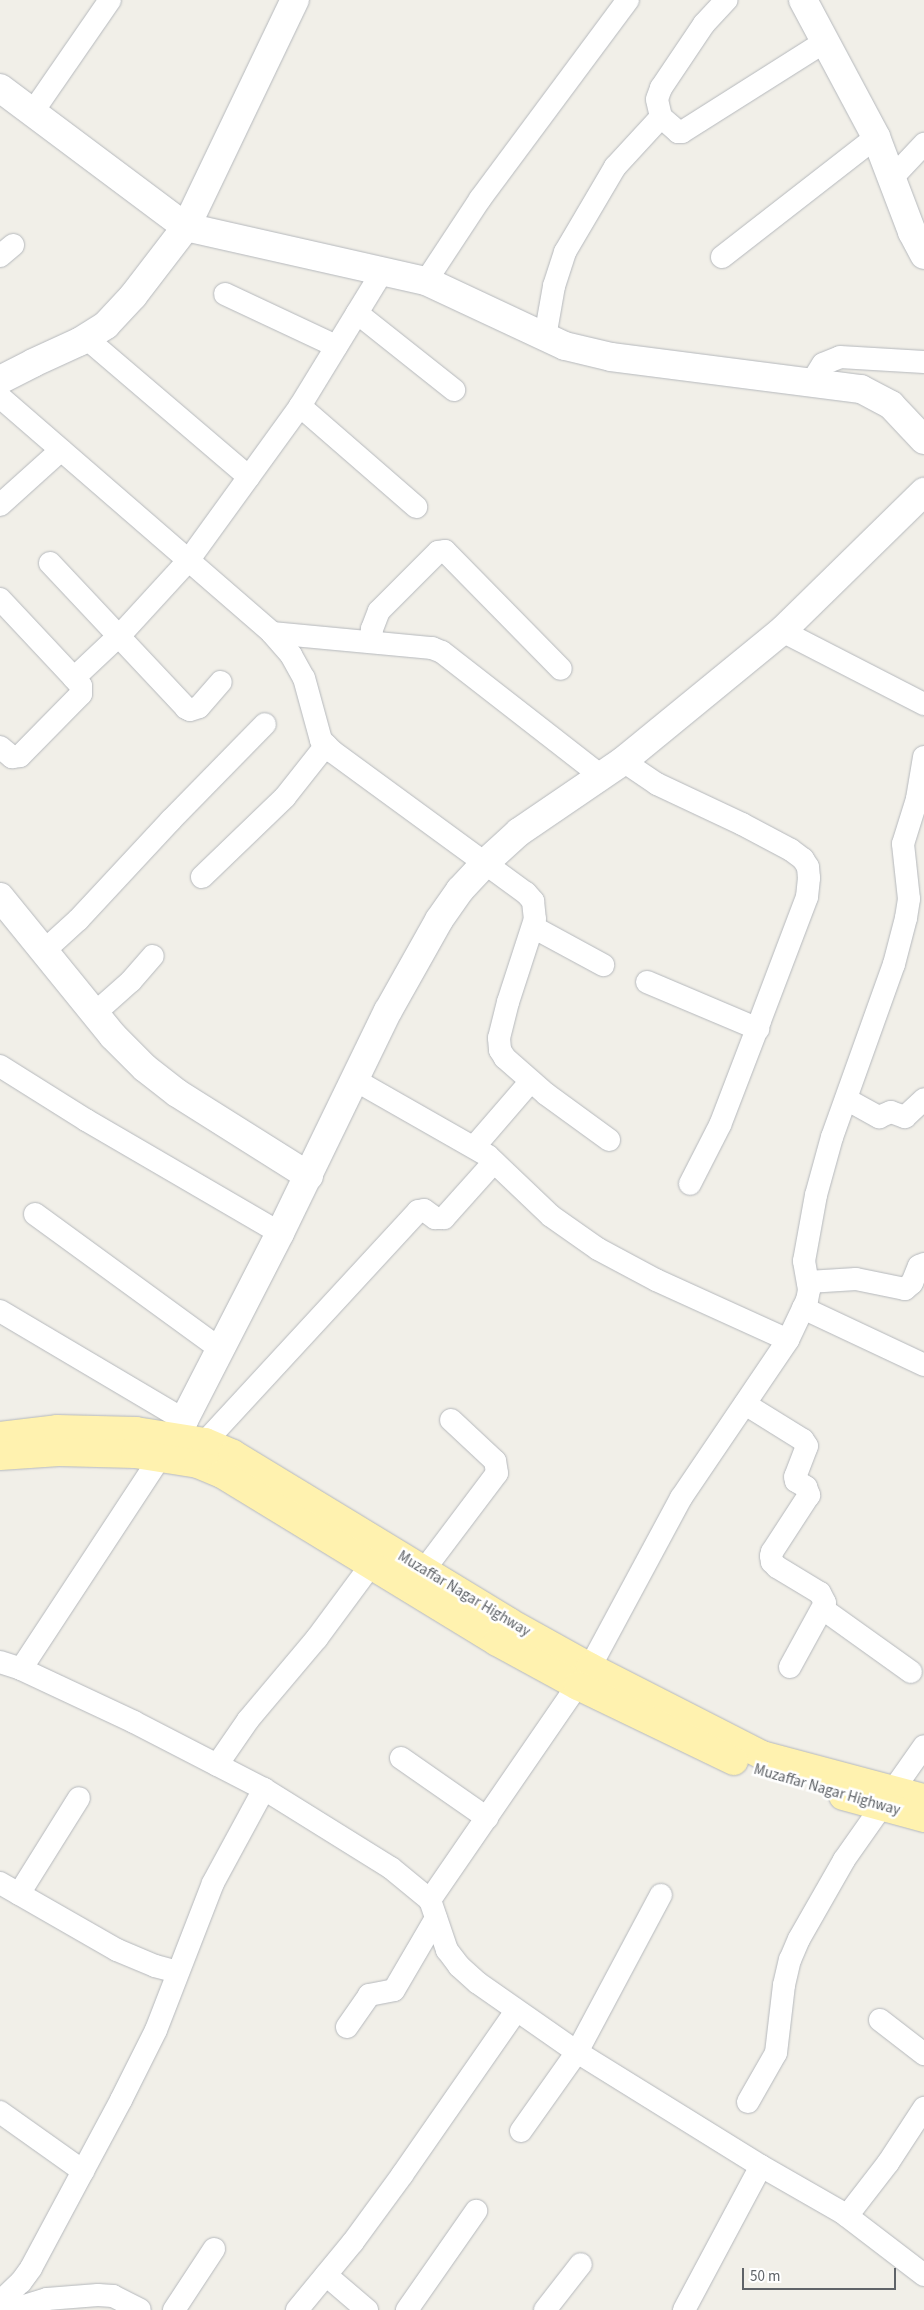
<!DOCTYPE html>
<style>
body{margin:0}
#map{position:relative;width:924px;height:2310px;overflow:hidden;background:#f1efe8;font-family:"Source Sans 3",sans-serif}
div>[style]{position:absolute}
.roads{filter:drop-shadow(0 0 1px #b5b8bc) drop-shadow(0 0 1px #b5b8bc)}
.minor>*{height:22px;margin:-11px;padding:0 11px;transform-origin:11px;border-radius:11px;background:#fff}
.tertiary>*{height:28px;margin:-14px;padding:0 14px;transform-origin:14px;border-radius:14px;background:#fff}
.secondary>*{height:28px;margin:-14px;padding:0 14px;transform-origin:14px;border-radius:14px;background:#fff}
.primary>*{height:28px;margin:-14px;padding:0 14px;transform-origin:14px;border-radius:14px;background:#fff2af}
span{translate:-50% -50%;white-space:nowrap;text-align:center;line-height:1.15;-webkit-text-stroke:5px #fff;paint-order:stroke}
.street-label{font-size:15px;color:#5f6368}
.scale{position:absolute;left:742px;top:2268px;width:154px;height:22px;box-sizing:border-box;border:2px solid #5f6368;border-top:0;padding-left:6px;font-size:15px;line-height:18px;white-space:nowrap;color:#5f6368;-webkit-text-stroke:4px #fff;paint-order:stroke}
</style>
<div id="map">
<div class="roads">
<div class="minor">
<div style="left:32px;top:113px;width:137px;rotate:-55.4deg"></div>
<div style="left:661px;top:117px;width:23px;rotate:41deg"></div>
<div style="left:678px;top:132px;width:4px"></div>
<div style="left:682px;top:132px;width:170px;rotate:-32.3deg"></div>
<div style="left:892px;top:178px;width:47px;rotate:-46.7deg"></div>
<div style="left:0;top:256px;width:17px;rotate:-40deg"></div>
<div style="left:722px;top:257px;width:195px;rotate:-37.9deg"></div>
<div style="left:426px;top:281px;width:98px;rotate:-56.6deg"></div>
<div style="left:480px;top:199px;width:248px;rotate:-53.4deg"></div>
<div style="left:225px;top:294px;width:123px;rotate:25.1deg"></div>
<div style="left:357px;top:313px;width:124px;rotate:38.4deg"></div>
<div style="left:545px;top:337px;width:52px;rotate:-80deg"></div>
<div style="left:554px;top:286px;width:36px;rotate:-72deg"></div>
<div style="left:565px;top:252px;width:99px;rotate:-59.5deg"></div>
<div style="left:615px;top:167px;width:68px;rotate:-47.4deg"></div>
<div style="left:661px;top:117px;width:18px;rotate:-103deg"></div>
<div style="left:657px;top:99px;width:12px;rotate:-70deg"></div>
<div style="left:661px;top:88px;width:77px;rotate:-56.1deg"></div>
<div style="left:704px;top:24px;width:33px;rotate:-47deg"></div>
<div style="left:86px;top:338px;width:214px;rotate:40.5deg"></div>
<div style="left:811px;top:383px;width:22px;rotate:-58deg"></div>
<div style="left:823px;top:364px;width:18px;rotate:-22deg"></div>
<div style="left:840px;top:357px;width:84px;rotate:3.4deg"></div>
<div style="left:0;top:397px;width:360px;rotate:40.9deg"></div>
<div style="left:272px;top:633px;width:29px;rotate:49deg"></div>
<div style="left:291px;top:655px;width:26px;rotate:61deg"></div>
<div style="left:304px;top:678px;width:64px;rotate:74.7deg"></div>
<div style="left:321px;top:740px;width:17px;rotate:45deg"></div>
<div style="left:333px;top:752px;width:239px;rotate:36.2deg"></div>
<div style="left:526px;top:893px;width:11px;rotate:49deg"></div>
<div style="left:533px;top:901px;width:18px;rotate:84deg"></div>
<div style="left:535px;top:919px;width:87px;rotate:108deg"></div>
<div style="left:508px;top:1002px;width:37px;rotate:104deg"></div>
<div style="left:499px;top:1038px;width:12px;rotate:85deg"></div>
<div style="left:500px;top:1050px;width:9px;rotate:58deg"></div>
<div style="left:505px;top:1058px;width:55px;rotate:41.3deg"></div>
<div style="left:546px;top:1094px;width:78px;rotate:36.1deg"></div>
<div style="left:300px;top:406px;width:154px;rotate:41deg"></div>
<div style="left:0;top:505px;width:82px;rotate:-42deg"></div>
<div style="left:50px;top:563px;width:199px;rotate:46.8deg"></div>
<div style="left:186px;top:708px;width:4px;rotate:27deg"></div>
<div style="left:190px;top:710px;width:9px;rotate:-18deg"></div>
<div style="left:199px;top:707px;width:33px;rotate:-49deg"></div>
<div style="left:0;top:599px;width:108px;rotate:46.9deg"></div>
<div style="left:782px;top:631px;width:160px;rotate:27.2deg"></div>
<div style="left:272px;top:633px;width:161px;rotate:5.4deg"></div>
<div style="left:432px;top:648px;width:11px;rotate:22deg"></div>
<div style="left:442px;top:652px;width:202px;rotate:37.9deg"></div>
<div style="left:371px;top:642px;width:13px;rotate:-86deg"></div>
<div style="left:372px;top:629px;width:19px;rotate:-69deg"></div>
<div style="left:379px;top:611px;width:83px;rotate:-45deg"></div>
<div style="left:438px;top:552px;width:7px;rotate:-8deg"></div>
<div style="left:445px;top:551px;width:165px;rotate:45.5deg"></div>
<div style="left:0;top:747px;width:16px;rotate:40deg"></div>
<div style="left:12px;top:757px;width:8px;rotate:-7deg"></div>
<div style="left:20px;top:756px;width:87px;rotate:-45.5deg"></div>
<div style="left:81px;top:694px;width:8px;rotate:-90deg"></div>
<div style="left:81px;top:686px;width:11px;rotate:-131deg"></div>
<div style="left:74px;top:678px;width:66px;rotate:-43.2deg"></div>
<div style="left:122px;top:633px;width:98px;rotate:-47.5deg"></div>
<div style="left:188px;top:561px;width:191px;rotate:-54.1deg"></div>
<div style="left:300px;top:406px;width:157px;rotate:-58.5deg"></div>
<div style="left:924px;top:757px;width:43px;rotate:99.5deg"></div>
<div style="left:917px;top:799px;width:47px;rotate:107.3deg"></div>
<div style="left:903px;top:844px;width:55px;rotate:83.8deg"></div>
<div style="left:909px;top:899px;width:19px;rotate:99deg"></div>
<div style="left:906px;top:918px;width:48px;rotate:104.6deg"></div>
<div style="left:894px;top:964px;width:184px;rotate:109.7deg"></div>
<div style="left:832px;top:1137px;width:60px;rotate:105.4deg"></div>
<div style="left:816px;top:1195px;width:67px;rotate:100.3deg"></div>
<div style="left:804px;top:1261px;width:29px;rotate:80deg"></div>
<div style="left:809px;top:1290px;width:10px;rotate:101deg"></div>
<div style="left:807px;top:1300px;width:44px;rotate:115.4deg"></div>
<div style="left:788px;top:1340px;width:191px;rotate:124.1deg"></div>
<div style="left:681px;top:1498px;width:192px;rotate:118.3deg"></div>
<div style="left:590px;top:1667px;width:283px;rotate:124.5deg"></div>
<div style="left:430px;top:1900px;width:53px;rotate:71.2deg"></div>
<div style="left:447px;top:1950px;width:20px;rotate:53deg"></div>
<div style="left:459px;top:1966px;width:25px;rotate:42deg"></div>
<div style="left:478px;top:1983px;width:121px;rotate:34.9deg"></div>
<div style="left:577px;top:2052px;width:216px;rotate:31.8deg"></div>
<div style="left:761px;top:2166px;width:95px;rotate:29.8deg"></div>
<div style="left:843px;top:2213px;width:102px;rotate:37.4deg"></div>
<div style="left:623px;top:761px;width:41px;rotate:34.1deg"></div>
<div style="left:657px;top:784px;width:94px;rotate:25.2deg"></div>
<div style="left:742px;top:824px;width:55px;rotate:28deg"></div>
<div style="left:791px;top:850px;width:15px;rotate:37deg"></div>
<div style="left:803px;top:859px;width:9px;rotate:58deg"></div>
<div style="left:808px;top:867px;width:11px;rotate:85deg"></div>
<div style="left:809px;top:878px;width:19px;rotate:96deg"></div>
<div style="left:807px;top:897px;width:133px;rotate:110.8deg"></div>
<div style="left:760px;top:1021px;width:111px;rotate:111deg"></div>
<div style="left:720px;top:1125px;width:66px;rotate:117deg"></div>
<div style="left:202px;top:877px;width:115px;rotate:-43.9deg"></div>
<div style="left:285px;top:797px;width:66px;rotate:-51.7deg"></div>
<div style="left:533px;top:927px;width:80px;rotate:28.5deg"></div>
<div style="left:45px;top:950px;width:45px;rotate:-42.3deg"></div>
<div style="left:78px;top:920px;width:137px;rotate:-47.1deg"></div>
<div style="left:171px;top:820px;width:134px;rotate:-45.6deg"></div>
<div style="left:647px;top:982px;width:121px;rotate:22.9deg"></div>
<div style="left:95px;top:1013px;width:48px;rotate:-41.6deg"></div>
<div style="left:131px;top:981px;width:33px;rotate:-49deg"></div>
<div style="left:0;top:1066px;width:102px;rotate:32.1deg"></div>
<div style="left:86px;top:1120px;width:225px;rotate:30.2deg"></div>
<div style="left:355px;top:1080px;width:153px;rotate:29.7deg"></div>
<div style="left:488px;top:1156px;width:87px;rotate:43.6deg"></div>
<div style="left:551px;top:1216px;width:57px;rotate:35.1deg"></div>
<div style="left:598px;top:1249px;width:66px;rotate:28.1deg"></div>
<div style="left:656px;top:1280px;width:145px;rotate:24.4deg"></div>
<div style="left:846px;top:1099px;width:38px;rotate:29deg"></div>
<div style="left:879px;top:1117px;width:13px;rotate:-23deg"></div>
<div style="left:891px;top:1112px;width:15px;rotate:20deg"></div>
<div style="left:905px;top:1117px;width:26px;rotate:-43deg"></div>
<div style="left:474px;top:1147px;width:87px;rotate:-49.2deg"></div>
<div style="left:35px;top:1214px;width:229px;rotate:36.1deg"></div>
<div style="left:808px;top:1282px;width:48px;rotate:-3.6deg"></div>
<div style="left:856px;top:1279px;width:50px;rotate:11.5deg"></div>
<div style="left:905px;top:1289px;width:9px;rotate:-41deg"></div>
<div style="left:912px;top:1283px;width:18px;rotate:-68deg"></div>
<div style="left:919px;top:1266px;width:5px;rotate:-22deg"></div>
<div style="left:803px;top:1308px;width:134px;rotate:25.2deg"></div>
<div style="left:0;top:1311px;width:214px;rotate:30.6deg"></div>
<div style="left:745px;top:1404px;width:68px;rotate:31.8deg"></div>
<div style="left:803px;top:1440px;width:7px;rotate:56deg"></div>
<div style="left:807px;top:1446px;width:33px;rotate:111deg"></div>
<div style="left:795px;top:1477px;width:4px;rotate:76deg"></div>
<div style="left:796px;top:1481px;width:12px;rotate:31deg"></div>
<div style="left:806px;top:1487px;width:9px;rotate:69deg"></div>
<div style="left:809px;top:1495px;width:68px;rotate:123deg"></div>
<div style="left:772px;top:1552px;width:4px;rotate:104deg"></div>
<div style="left:771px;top:1556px;width:6px;rotate:81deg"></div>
<div style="left:772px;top:1562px;width:7px;rotate:45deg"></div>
<div style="left:777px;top:1567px;width:50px;rotate:31.2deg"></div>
<div style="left:820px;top:1593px;width:11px;rotate:63deg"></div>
<div style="left:825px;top:1603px;width:73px;rotate:118.7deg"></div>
<div style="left:205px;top:1442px;width:314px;rotate:-47.3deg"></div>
<div style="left:418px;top:1211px;width:6px;rotate:-9deg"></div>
<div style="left:424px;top:1210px;width:14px;rotate:36deg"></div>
<div style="left:435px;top:1218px;width:9px"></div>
<div style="left:444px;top:1218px;width:75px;rotate:-48.2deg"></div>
<div style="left:424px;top:1570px;width:121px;rotate:-53deg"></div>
<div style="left:497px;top:1473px;width:12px;rotate:-99deg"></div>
<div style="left:495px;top:1461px;width:60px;rotate:-137deg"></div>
<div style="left:823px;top:1609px;width:108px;rotate:35.6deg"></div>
<div style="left:0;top:1662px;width:22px;rotate:18deg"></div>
<div style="left:21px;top:1669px;width:125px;rotate:25.1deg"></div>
<div style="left:134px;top:1722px;width:146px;rotate:27.3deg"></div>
<div style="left:264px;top:1789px;width:150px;rotate:31.9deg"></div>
<div style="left:391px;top:1868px;width:50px;rotate:39.4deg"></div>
<div style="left:21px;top:1669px;width:254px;rotate:-56.7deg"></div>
<div style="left:401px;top:1758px;width:105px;rotate:34.9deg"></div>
<div style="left:217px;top:1765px;width:55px;rotate:-55.4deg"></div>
<div style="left:248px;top:1720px;width:107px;rotate:-49.9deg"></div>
<div style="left:317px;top:1638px;width:91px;rotate:-53.5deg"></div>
<div style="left:0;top:1883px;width:135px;rotate:29.8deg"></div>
<div style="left:117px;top:1950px;width:41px;rotate:22.8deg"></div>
<div style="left:155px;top:1966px;width:23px;rotate:15deg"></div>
<div style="left:19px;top:1894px;width:113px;rotate:-58deg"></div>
<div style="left:880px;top:2020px;width:56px;rotate:37.7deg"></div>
<div style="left:347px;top:2027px;width:39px;rotate:-55deg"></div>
<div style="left:369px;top:1995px;width:25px;rotate:-11deg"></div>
<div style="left:394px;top:1990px;width:83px;rotate:-59.7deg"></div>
<div style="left:748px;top:2102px;width:56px;rotate:-60.3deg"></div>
<div style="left:776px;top:2053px;width:68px;rotate:-83.3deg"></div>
<div style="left:784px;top:1985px;width:26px;rotate:-77deg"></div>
<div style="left:790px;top:1960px;width:23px;rotate:-67deg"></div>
<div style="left:799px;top:1939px;width:91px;rotate:-60.3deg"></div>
<div style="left:844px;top:1860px;width:139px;rotate:-54.9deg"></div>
<div style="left:0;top:2112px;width:102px;rotate:35.4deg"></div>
<div style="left:521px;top:2131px;width:97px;rotate:-54.7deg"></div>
<div style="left:577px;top:2052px;width:178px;rotate:-61.9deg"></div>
<div style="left:847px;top:2216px;width:67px;rotate:-52.3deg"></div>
<div style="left:888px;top:2163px;width:66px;rotate:-56.8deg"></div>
<div style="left:326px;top:2275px;width:54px;rotate:40.5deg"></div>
<div style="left:0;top:2299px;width:22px;rotate:21deg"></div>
<div style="left:21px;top:2307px;width:27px;rotate:-17deg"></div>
<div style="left:47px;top:2299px;width:51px;rotate:-4.5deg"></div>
<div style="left:98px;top:2295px;width:15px;rotate:4deg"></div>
<div style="left:113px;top:2296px;width:30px;rotate:27deg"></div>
<div style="left:0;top:2302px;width:29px;rotate:-44deg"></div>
<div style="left:21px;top:2282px;width:17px;rotate:-54deg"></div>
<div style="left:31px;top:2268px;width:191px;rotate:-61.8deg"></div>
<div style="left:121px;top:2100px;width:78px;rotate:-63.4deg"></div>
<div style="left:156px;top:2030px;width:158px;rotate:-68.8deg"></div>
<div style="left:213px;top:1883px;width:107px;rotate:-61.5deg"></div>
<div style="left:174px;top:2310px;width:73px;rotate:-56.7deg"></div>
<div style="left:297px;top:2310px;width:88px;rotate:-50.5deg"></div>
<div style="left:353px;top:2242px;width:83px;rotate:-53.8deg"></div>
<div style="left:402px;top:2175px;width:200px;rotate:-55.2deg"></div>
<div style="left:407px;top:2310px;width:121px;rotate:-55.1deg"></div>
<div style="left:545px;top:2310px;width:58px;rotate:-52deg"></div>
<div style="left:684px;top:2310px;width:163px;rotate:-61.9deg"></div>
</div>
<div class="tertiary">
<div style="left:803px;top:0;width:155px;rotate:61.9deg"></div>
<div style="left:876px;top:137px;width:102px;rotate:69.2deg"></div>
<div style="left:912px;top:232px;width:26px;rotate:62deg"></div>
<div style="left:0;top:88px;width:232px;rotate:36.8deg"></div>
<div style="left:186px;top:227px;width:246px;rotate:12.7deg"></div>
<div style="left:426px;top:281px;width:153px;rotate:25.1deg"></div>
<div style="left:565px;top:346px;width:47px;rotate:13.4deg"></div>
<div style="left:611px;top:357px;width:252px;rotate:7.3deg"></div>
<div style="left:861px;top:389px;width:34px;rotate:28deg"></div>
<div style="left:891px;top:405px;width:48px;rotate:46.7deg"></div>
<div style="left:0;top:380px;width:37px;rotate:-27deg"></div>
<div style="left:33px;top:363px;width:51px;rotate:-24.5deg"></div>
<div style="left:79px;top:342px;width:32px;rotate:-32deg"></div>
<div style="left:106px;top:325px;width:40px;rotate:-47deg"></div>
<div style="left:133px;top:296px;width:87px;rotate:-52.5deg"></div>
<div style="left:186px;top:227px;width:252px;rotate:-64.4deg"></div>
<div style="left:0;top:897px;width:179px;rotate:50.9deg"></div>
<div style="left:113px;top:1036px;width:45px;rotate:45deg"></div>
<div style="left:145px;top:1068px;width:41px;rotate:38deg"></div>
<div style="left:177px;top:1093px;width:156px;rotate:32.2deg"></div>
</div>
<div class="secondary">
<div style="left:161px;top:1456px;width:43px;rotate:-57.4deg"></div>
<div style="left:184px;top:1420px;width:210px;rotate:-62.8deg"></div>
<div style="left:280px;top:1233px;width:247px;rotate:-64.1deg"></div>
<div style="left:388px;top:1011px;width:104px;rotate:-60.7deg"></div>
<div style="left:439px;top:920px;width:37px;rotate:-55deg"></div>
<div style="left:460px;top:890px;width:37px;rotate:-47deg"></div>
<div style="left:485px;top:863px;width:46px;rotate:-42.4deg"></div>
<div style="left:519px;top:832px;width:126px;rotate:-34.3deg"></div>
<div style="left:623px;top:761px;width:205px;rotate:-39.3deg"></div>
<div style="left:782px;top:631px;width:199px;rotate:-44.4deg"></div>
</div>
<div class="primary">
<div style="left:0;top:1436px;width:57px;rotate:-7deg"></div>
<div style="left:57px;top:1429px;width:79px;rotate:1.5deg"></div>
<div style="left:136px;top:1431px;width:70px;rotate:9.1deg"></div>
<div style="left:205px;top:1442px;width:30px;rotate:23deg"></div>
<div style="left:233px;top:1454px;width:323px;rotate:31.3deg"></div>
<div style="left:509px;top:1622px;width:93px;rotate:29.1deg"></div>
<div style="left:590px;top:1667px;width:193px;rotate:27.1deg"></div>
<div style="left:762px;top:1755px;width:168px;rotate:14.9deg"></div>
<div style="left:0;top:1456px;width:59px;rotate:-3.9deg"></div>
<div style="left:59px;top:1452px;width:76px;rotate:1.5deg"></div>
<div style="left:135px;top:1454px;width:64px;rotate:9deg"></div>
<div style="left:198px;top:1464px;width:26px;rotate:23deg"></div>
<div style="left:222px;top:1474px;width:322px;rotate:31.4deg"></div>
<div style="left:497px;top:1642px;width:92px;rotate:28.5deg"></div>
<div style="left:578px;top:1686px;width:173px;rotate:25.7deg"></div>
<div style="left:843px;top:1796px;width:84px;rotate:15.2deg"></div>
</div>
</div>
<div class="street-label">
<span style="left:464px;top:1594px;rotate:31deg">Muzaffar Nagar Highway</span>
<span style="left:827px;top:1790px;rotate:16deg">Muzaffar Nagar Highway</span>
</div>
<div class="scale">50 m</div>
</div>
